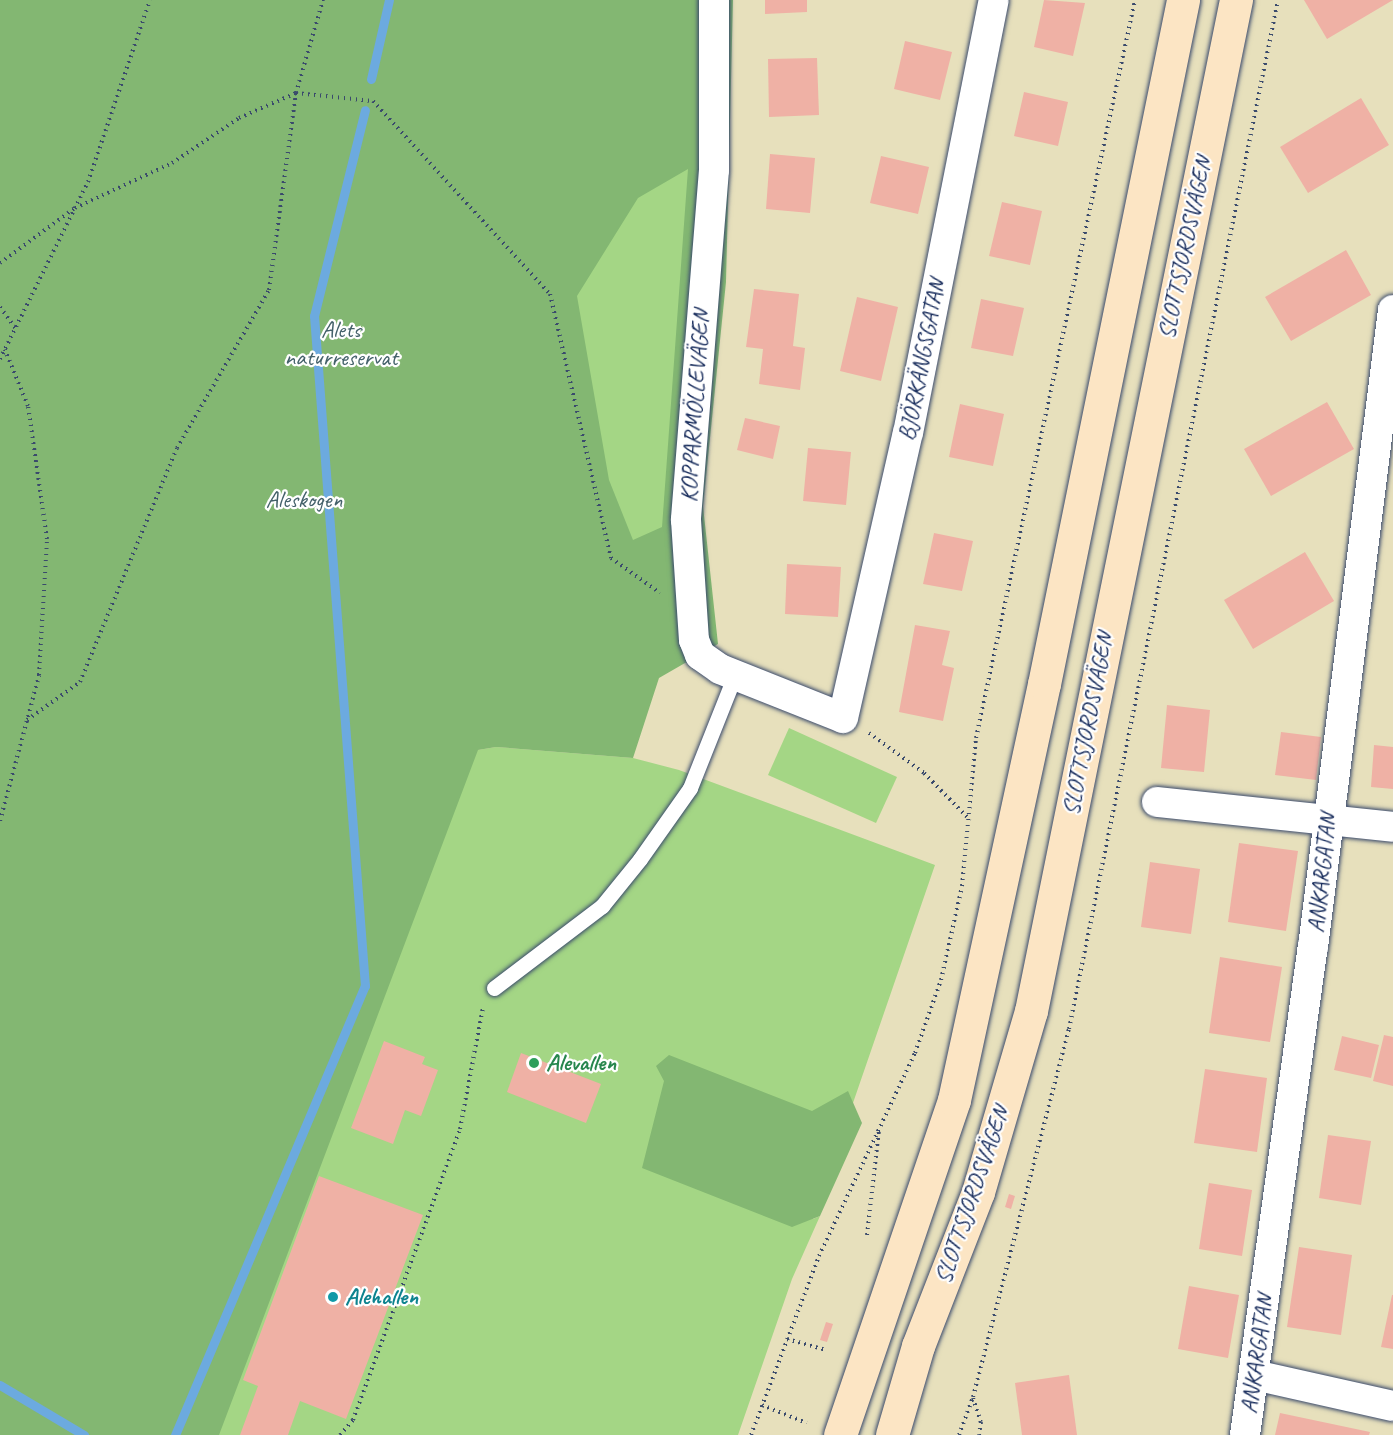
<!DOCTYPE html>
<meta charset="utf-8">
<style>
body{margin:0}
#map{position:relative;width:1393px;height:1435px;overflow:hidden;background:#e7e0bc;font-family:Caveat,sans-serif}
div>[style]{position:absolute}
.green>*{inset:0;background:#a4d685}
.forest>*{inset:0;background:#83b772}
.stream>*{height:9px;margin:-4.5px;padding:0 4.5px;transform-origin:4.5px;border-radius:4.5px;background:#6caadf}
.building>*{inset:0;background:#efb1a5}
.path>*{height:4px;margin-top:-2px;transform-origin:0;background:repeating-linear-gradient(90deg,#3a4a6c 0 1.5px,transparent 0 6px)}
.roads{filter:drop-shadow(0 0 2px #3a4a6c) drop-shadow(0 0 2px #3a4a6c)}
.service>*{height:15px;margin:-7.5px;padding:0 7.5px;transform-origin:7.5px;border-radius:7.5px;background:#fff}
.minor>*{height:30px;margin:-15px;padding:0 15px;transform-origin:15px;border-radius:15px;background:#fff}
.secondary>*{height:33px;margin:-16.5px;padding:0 16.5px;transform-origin:16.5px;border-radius:16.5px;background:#fce5c4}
.dots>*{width:16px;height:16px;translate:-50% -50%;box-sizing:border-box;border:3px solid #fff;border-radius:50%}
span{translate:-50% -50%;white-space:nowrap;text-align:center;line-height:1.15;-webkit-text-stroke:4.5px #fff;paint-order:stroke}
.street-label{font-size:24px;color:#1b2f5e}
.park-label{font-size:24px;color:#44616a}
.leisure-label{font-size:24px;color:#27864d;font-weight:700}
.left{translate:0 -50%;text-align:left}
.culture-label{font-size:24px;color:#0d838f;font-weight:700}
</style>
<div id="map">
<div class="green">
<div style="clip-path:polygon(0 0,697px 0,672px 517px,605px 750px,443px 730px,478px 750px,496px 747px,633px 758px,679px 770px,935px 865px,813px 1219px,820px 1216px,792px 1279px,738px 1435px,0 1435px)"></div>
<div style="clip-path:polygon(789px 728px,897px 777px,876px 823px,768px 775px)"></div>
</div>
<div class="forest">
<div style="clip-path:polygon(evenodd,0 0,733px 0,726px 282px,703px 506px,718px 644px,659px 678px,633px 758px,496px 747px,478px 750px,219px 1435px,0 1435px,0 0,688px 169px,662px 527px,633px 540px,609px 480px,577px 296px,638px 198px,688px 169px)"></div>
<div style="clip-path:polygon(669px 1055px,812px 1111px,848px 1091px,862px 1123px,820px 1216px,792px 1227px,642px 1168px,664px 1081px,656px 1066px)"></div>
</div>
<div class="stream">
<div style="left:371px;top:79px;width:81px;rotate:-77.2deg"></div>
<div style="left:0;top:1385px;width:98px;rotate:30.8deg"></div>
<div style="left:175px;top:1435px;width:488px;rotate:-67.1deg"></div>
<div style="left:365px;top:986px;width:672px;rotate:-94.35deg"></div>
<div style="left:314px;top:316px;width:212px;rotate:-76.1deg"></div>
</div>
<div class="building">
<div style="clip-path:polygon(765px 0,807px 0,807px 12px,765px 14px)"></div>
<div style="clip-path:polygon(1044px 0,1085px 3px,1073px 56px,1034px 47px)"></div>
<div style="clip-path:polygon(1304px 0,1393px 0,1327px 39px)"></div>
<div style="clip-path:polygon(905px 41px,952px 52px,940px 100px,894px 89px)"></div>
<div style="clip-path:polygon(817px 58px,819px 115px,769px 117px,768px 59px)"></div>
<div style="clip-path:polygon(1024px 92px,1068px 102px,1058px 146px,1014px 136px)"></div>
<div style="clip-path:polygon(1361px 98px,1389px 145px,1308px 193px,1280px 147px)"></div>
<div style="clip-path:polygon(770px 154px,815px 158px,810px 213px,766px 209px)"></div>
<div style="clip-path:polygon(881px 156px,929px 167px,918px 214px,870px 203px)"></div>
<div style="clip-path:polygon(1002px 202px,1042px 211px,1030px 265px,989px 256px)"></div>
<div style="clip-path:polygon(1346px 250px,1371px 295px,1291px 341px,1265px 297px)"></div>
<div style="clip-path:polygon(754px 289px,799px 294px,793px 346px,805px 348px,800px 390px,759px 384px,763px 349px,746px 347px)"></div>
<div style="clip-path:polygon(857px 297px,898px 307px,881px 381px,840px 371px)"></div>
<div style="clip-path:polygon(981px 299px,1024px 308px,1013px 356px,971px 348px)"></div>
<div style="clip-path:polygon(1327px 402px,1354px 449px,1271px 496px,1244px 449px)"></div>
<div style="clip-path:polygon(960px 404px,1004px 414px,993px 466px,949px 457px)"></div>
<div style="clip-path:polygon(745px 418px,780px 426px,773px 459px,737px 450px)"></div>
<div style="clip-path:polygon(808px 448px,851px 452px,846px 505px,803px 501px)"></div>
<div style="clip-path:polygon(934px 533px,973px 541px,962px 591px,923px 584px)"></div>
<div style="clip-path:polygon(1305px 552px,1334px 601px,1253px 649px,1224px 600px)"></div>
<div style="clip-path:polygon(787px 564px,841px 567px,838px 617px,785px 614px)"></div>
<div style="clip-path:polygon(915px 625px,950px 631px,942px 665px,954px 668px,943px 721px,899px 712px)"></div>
<div style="clip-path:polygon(1167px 705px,1210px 710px,1204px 772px,1161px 768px)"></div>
<div style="clip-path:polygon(1281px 732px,1321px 737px,1316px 780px,1275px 775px)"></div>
<div style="clip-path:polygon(1374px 745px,1393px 747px,1393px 789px,1371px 787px)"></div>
<div style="clip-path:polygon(1239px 843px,1298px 851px,1286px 931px,1228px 922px)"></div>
<div style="clip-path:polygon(1150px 862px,1200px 869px,1191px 934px,1141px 927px)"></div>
<div style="clip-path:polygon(1220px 957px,1282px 967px,1270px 1042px,1209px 1033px)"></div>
<div style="clip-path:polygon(1384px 1035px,1393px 1037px,1393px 1086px,1373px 1081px)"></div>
<div style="clip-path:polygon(1342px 1036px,1379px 1045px,1371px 1078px,1334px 1070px)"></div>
<div style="clip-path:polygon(384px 1041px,425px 1057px,422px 1064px,438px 1070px,421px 1116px,405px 1110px,393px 1144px,351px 1128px)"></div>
<div style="clip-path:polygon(521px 1053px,601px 1084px,586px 1123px,507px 1092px)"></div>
<div style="clip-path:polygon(1205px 1069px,1267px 1078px,1257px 1152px,1194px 1143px)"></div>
<div style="clip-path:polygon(1328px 1135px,1371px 1141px,1361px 1205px,1319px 1198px)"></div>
<div style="clip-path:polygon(319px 1176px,423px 1215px,346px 1419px,300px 1401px,288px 1435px,240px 1435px,258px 1386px,243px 1380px)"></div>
<div style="clip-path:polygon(1209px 1183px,1252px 1190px,1242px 1256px,1199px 1249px)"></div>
<div style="clip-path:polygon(1009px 1194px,1015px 1196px,1011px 1209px,1005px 1207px)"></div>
<div style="clip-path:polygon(1299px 1247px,1352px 1255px,1341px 1335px,1287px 1327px)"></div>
<div style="clip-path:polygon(1189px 1286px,1239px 1295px,1228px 1358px,1178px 1349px)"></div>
<div style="clip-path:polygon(1392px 1295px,1393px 1295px,1393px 1349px,1381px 1347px)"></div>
<div style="clip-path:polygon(826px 1322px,833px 1324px,827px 1342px,820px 1340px)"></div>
<div style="clip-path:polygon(1069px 1375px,1077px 1435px,1022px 1435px,1015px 1383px)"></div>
<div style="clip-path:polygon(1280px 1413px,1370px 1432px,1369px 1435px,1275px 1435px)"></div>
</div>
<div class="path">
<div style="left:0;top:263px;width:93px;rotate:-36.3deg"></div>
<div style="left:75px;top:208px;width:107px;rotate:-24.9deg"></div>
<div style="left:172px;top:163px;width:81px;rotate:-33.9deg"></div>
<div style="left:239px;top:118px;width:62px;rotate:-23.7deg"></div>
<div style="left:296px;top:93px;width:77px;rotate:5.9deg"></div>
<div style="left:373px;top:101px;width:262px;rotate:47.5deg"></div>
<div style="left:550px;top:294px;width:271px;rotate:77deg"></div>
<div style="left:611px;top:558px;width:60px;rotate:35.5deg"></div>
<div style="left:0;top:307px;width:26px;rotate:54deg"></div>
<div style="left:0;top:359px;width:198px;rotate:-63.6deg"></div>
<div style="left:88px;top:182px;width:192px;rotate:-71.2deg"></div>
<div style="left:27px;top:720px;width:65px;rotate:-35.6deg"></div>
<div style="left:80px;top:682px;width:253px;rotate:-67.5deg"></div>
<div style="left:177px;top:448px;width:183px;rotate:-59.8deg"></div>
<div style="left:269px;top:290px;width:199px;rotate:-82.2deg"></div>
<div style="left:296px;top:93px;width:97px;rotate:-73.8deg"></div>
<div style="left:869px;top:733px;width:68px;rotate:36deg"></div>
<div style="left:924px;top:773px;width:66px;rotate:45.6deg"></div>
<div style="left:0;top:821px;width:151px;rotate:-75deg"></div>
<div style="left:39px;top:675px;width:136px;rotate:-86.6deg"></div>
<div style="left:47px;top:539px;width:134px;rotate:-98.1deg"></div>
<div style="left:28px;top:406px;width:61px;rotate:-112.3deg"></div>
<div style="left:867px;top:1235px;width:106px;rotate:-83.5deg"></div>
<div style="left:787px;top:1339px;width:41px;rotate:15.8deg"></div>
<div style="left:973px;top:1398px;width:25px;rotate:72deg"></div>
<div style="left:981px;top:1422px;width:13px;rotate:99deg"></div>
<div style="left:762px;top:1405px;width:48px;rotate:21.8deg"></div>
<div style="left:340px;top:1435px;width:20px;rotate:-49deg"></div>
<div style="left:353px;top:1420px;width:310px;rotate:-69.8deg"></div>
<div style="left:460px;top:1129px;width:124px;rotate:-79.3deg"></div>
<div style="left:751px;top:1435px;width:191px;rotate:-69.2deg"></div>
<div style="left:819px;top:1256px;width:225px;rotate:-64.7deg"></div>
<div style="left:915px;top:1053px;width:77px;rotate:-70.4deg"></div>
<div style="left:941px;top:980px;width:96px;rotate:-77.4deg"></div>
<div style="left:962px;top:886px;width:149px;rotate:-84.6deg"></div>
<div style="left:976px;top:738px;width:755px;rotate:-77.84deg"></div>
<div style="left:959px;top:1435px;width:40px;rotate:-69.8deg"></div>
<div style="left:973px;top:1397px;width:380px;rotate:-75.4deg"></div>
<div style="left:1069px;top:1029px;width:1050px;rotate:-78.52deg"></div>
</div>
<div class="roads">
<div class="service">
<div style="left:494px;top:988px;width:136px;rotate:-37.2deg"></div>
<div style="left:602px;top:906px;width:60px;rotate:-51deg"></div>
<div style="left:640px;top:859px;width:87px;rotate:-54.8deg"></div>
<div style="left:690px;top:788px;width:122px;rotate:-68.3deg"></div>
</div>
<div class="minor">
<div style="left:714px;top:0;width:170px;rotate:90deg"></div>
<div style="left:714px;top:170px;width:351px;rotate:94.6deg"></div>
<div style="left:686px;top:520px;width:120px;rotate:86.2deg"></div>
<div style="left:694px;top:640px;width:16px;rotate:68deg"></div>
<div style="left:700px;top:655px;width:24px;rotate:35deg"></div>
<div style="left:720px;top:669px;width:132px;rotate:21.7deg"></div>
<div style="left:843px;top:718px;width:292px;rotate:-77.2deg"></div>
<div style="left:908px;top:433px;width:441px;rotate:-78.8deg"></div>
<div style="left:1157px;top:802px;width:237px;rotate:6deg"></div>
<div style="left:1254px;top:1375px;width:142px;rotate:12.6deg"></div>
<div style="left:1245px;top:1435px;width:493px;rotate:-82.1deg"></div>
<div style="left:1313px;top:947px;width:642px;rotate:-82.84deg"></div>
</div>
<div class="secondary">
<div style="left:840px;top:1435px;width:354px;rotate:-71.2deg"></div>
<div style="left:954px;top:1100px;width:426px;rotate:-77.8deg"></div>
<div style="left:1044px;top:684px;width:698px;rotate:-78.51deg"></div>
<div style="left:892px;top:1435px;width:93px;rotate:-73.7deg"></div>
<div style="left:918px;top:1346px;width:165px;rotate:-68.7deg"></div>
<div style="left:978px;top:1192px;width:189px;rotate:-73.7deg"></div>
<div style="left:1031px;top:1011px;width:1032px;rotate:-78.54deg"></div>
</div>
</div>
<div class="dots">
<div style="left:534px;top:1063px;background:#2e9e5b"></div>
<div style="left:333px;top:1297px;background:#0f9aa8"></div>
</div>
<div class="street-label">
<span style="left:1185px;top:248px;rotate:-78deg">SLOTTSJORDSVÄGEN</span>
<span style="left:922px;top:360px;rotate:-79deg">BJÖRKÄNGSGATAN</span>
<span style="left:695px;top:406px;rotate:-86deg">KOPPARMÖLLEVÄGEN</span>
<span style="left:1088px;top:724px;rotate:-79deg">SLOTTSJORDSVÄGEN</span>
<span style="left:1322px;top:873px;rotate:-84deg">ANKARGATAN</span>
<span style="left:972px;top:1195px;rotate:-71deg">SLOTTSJORDSVÄGEN</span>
<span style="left:1257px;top:1354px;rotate:-82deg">ANKARGATAN</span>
</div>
<div class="park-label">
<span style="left:341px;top:344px">Alets<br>naturreservat</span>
<span style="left:304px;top:500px">Aleskogen</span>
</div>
<div class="leisure-label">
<span class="left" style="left:546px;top:1063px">Alevallen</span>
</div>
<div class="culture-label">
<span class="left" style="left:345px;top:1297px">Alehallen</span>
</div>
</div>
